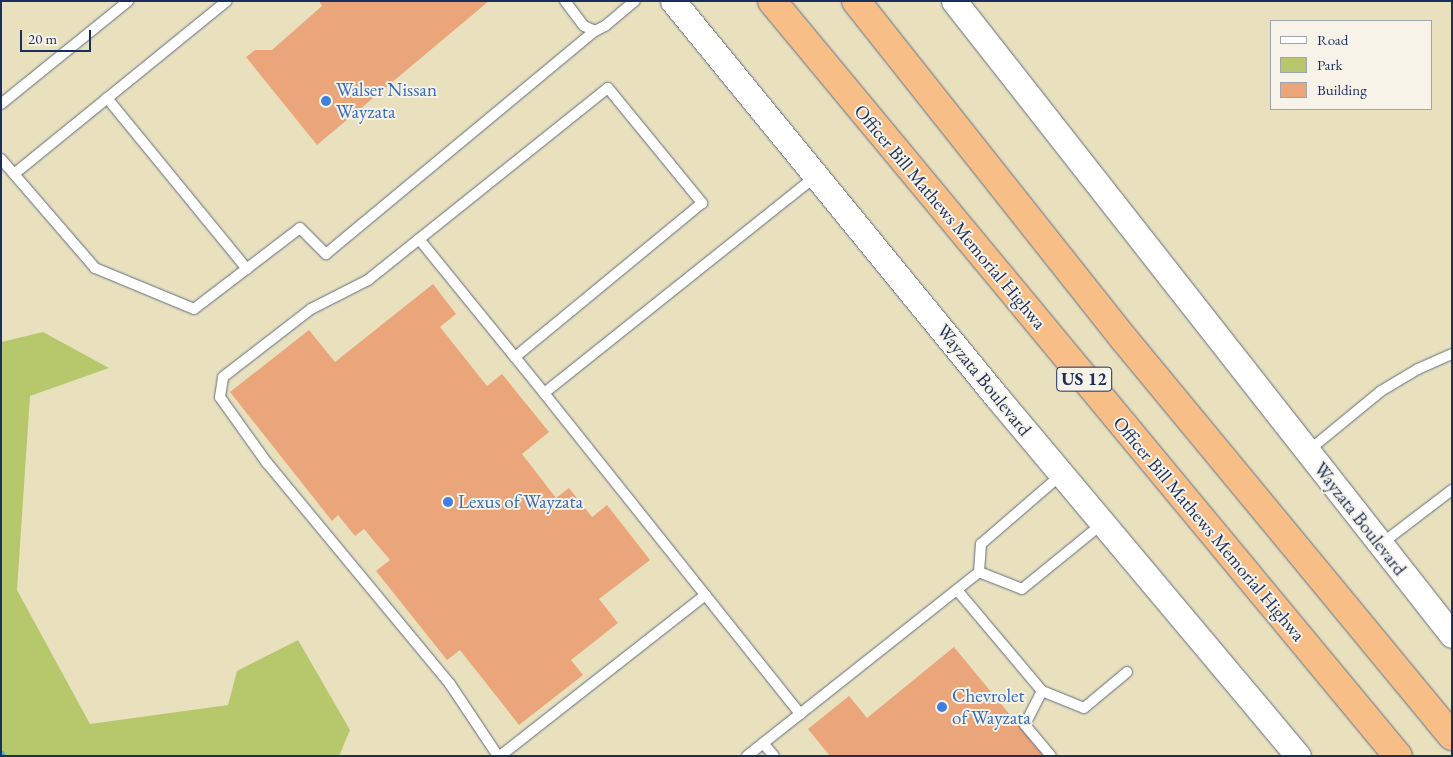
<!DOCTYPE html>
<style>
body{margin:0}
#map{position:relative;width:1453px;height:757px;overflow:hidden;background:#e9e1be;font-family:"EB Garamond",serif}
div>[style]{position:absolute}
.green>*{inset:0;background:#b7c86c}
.stream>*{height:7px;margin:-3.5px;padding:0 3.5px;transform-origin:3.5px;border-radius:3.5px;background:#4bb4c9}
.building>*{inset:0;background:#eaa57b}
.roads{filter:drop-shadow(0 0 1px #636d80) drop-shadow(0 0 1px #636d80)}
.service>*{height:10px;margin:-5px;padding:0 5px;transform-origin:5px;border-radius:5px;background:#fff}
.tertiary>*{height:25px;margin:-12.5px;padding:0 12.5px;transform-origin:12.5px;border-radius:12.5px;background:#fff}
.motorway>*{height:28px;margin:-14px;padding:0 14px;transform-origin:14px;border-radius:14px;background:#f7be88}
.dots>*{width:14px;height:14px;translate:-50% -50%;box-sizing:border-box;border:2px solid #f7f3e8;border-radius:50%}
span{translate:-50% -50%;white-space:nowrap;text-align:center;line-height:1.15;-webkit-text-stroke:4px #f7f3e8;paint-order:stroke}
.shield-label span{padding:1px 4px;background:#f7f3e8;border:1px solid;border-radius:4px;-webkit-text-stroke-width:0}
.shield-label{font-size:18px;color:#1b2f5e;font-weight:700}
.shop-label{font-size:19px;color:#366cbe}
.left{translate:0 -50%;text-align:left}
.street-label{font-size:19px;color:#1b2f5e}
.frame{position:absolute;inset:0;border:2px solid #1b2f5e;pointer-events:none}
.legend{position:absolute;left:1270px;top:20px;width:162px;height:90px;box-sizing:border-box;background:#f7f3e8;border:1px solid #9fa5b1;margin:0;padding:6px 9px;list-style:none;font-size:15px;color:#1b2f5e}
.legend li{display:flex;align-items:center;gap:10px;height:25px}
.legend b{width:25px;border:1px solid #9fa5b1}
.scale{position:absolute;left:20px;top:30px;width:71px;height:22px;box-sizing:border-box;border:2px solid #1b2f5e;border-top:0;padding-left:6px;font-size:15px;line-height:18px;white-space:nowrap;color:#1b2f5e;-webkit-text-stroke:4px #f7f3e8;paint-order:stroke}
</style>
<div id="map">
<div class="green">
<div style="clip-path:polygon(43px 332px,109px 368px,30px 396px,17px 590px,90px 724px,228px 705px,237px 671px,298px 640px,350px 730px,339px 756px,1px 756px,1px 342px)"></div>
</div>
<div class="stream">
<div style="left:1px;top:754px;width:2px;rotate:63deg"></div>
</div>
<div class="building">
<div style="clip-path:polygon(319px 1px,489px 1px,317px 145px,246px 57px,255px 50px,272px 50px,322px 6px)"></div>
<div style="clip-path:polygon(433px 284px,456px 314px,440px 327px,487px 386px,502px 374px,549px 432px,522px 454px,556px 498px,569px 488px,592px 517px,607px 505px,650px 560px,599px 599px,618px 623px,571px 660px,583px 675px,519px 725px,460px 650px,447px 660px,376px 571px,390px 560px,364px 529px,355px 536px,338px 515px,332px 521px,230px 392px,309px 330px,335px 362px)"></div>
<div style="clip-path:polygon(954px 647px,1044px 756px,830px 756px,808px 729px,849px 696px,867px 718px)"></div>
</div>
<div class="roads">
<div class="service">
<div style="left:565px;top:1px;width:31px;rotate:53deg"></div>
<div style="left:584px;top:26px;width:12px;rotate:24deg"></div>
<div style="left:595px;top:31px;width:11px;rotate:-27deg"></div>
<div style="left:605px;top:26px;width:39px;rotate:-40deg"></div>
<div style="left:107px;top:98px;width:221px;rotate:50.7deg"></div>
<div style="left:1px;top:104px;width:164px;rotate:-39deg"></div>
<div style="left:1px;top:159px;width:144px;rotate:49.2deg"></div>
<div style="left:95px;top:268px;width:107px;rotate:22.5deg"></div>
<div style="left:194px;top:309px;width:133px;rotate:-37.4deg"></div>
<div style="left:300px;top:228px;width:37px;rotate:45deg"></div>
<div style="left:326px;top:254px;width:349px;rotate:-39.7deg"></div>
<div style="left:14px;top:174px;width:274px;rotate:-39.1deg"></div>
<div style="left:816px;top:176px;width:348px;rotate:141.4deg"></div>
<div style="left:544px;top:393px;width:411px;rotate:51.4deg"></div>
<div style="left:800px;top:714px;width:228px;rotate:-38.4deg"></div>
<div style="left:979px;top:572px;width:28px;rotate:-86deg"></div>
<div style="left:981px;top:544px;width:107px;rotate:-40.8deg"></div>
<div style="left:419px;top:239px;width:152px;rotate:50.9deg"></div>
<div style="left:1308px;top:451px;width:94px;rotate:-39.4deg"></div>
<div style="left:1381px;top:391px;width:43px;rotate:-30.7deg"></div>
<div style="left:1418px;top:369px;width:37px;rotate:-24deg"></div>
<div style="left:1381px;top:544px;width:89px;rotate:-37.3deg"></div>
<div style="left:979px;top:572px;width:46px;rotate:21.6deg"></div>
<div style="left:1022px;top:589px;width:104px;rotate:-39.2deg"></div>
<div style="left:957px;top:590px;width:132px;rotate:49.9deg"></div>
<div style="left:1042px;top:691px;width:38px;rotate:117deg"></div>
<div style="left:1025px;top:725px;width:40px;rotate:50deg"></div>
<div style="left:1042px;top:691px;width:45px;rotate:22deg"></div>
<div style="left:1084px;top:708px;width:56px;rotate:-39.9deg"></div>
<div style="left:763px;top:743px;width:17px;rotate:50deg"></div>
<div style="left:498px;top:756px;width:87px;rotate:-123.7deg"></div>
<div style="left:450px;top:684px;width:287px;rotate:-129.6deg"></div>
<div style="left:267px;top:463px;width:81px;rotate:-125.5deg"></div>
<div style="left:220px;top:397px;width:20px;rotate:-81deg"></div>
<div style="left:223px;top:377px;width:111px;rotate:-37.7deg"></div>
<div style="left:311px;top:309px;width:64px;rotate:-27deg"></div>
<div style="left:368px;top:280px;width:307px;rotate:-38.7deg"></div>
<div style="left:608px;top:88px;width:149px;rotate:50.7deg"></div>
<div style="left:702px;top:203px;width:242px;rotate:140.5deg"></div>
<div style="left:515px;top:357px;width:46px;rotate:51.1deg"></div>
<div style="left:500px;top:756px;width:261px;rotate:-38.1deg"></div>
<div style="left:747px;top:756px;width:68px;rotate:-38.4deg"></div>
</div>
<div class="tertiary">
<div style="left:673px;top:1px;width:510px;rotate:50.73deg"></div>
<div style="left:996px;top:396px;width:470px;rotate:50deg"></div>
<div style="left:954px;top:1px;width:806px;rotate:51.85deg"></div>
</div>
<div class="motorway">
<div style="left:772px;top:1px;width:981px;rotate:50.34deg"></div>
<div style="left:856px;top:1px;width:431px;rotate:51.6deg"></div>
<div style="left:1124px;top:339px;width:515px;rotate:50.44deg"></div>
</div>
</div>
<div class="dots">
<div style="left:326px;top:101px;background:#3f7fe0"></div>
<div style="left:448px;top:502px;background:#3f7fe0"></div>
<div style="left:942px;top:707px;background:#3f7fe0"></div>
</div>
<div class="shield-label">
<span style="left:1084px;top:379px">US 12</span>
</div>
<div class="shop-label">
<span class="left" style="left:336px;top:101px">Walser Nissan<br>Wayzata</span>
<span class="left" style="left:458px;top:502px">Lexus of Wayzata</span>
<span class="left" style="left:952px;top:707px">Chevrolet<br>of Wayzata</span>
</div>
<div class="street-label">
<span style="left:950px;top:217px;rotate:50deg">Officer Bill Mathews Memorial Highwa</span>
<span style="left:984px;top:380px;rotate:51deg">Wayzata Boulevard</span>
<span style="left:1360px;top:519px;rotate:52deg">Wayzata Boulevard</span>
<span style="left:1209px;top:529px;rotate:50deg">Officer Bill Mathews Memorial Highwa</span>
</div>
<div class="frame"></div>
<ul class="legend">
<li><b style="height:6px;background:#fff"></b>Road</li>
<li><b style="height:14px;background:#b7c86c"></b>Park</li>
<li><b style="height:14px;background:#eaa57b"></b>Building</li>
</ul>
<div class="scale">20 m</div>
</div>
